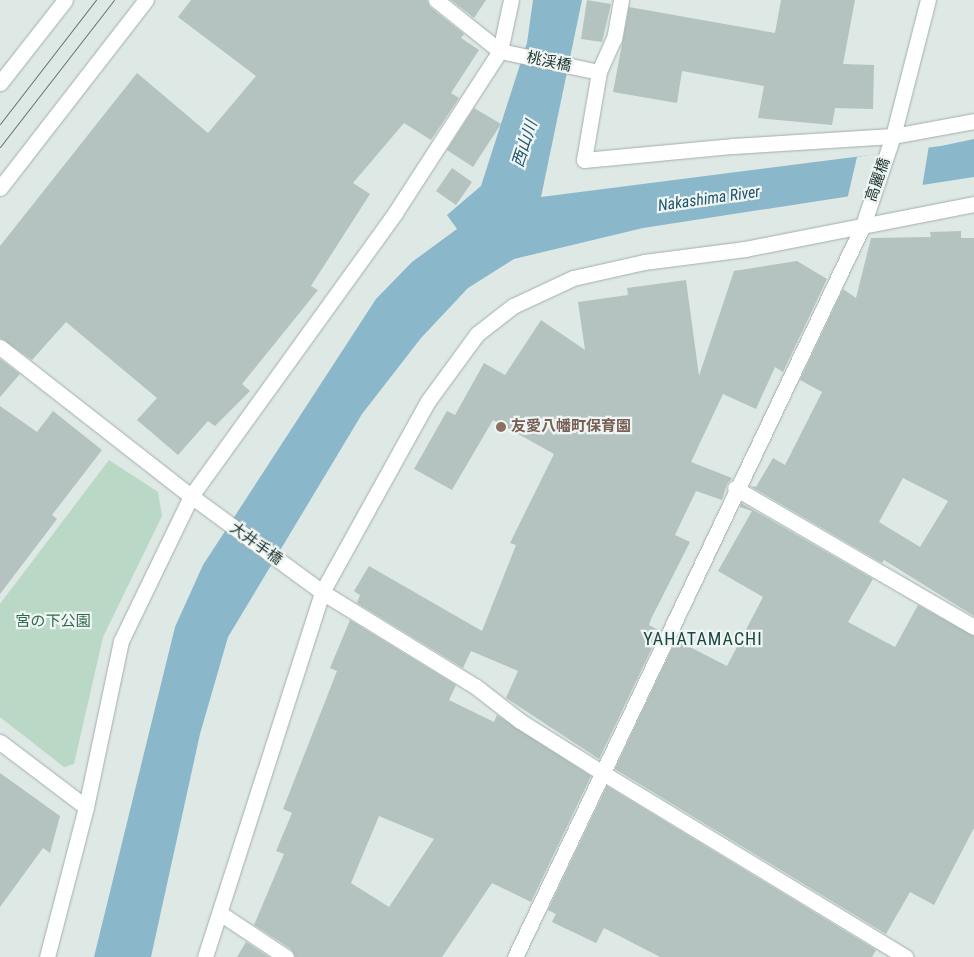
<!DOCTYPE html>
<meta charset="utf-8">
<style>
body{margin:0}
#map{position:relative;width:974px;height:957px;overflow:hidden;background:#dee8e5;font-family:"Roboto Condensed","Noto Sans JP",sans-serif}
div>[style]{position:absolute}
.green>*{inset:0;background:#b9d8c6}
.water>*{inset:0;background:#8ab7ca}
.pier>*{inset:0;background:#dee8e5}
.building>*{inset:0;background:#b4c3bf}
.roads{filter:drop-shadow(0 0 1px #a2afac) drop-shadow(0 0 1px #a2afac)}
.minor>*{height:15px;margin:-7.5px;padding:0 7.5px;transform-origin:7.5px;border-radius:7.5px;background:#fff}
.tertiary>*{height:15px;margin:-7.5px;padding:0 7.5px;transform-origin:7.5px;border-radius:7.5px;background:#fff}
.tram>*{height:1px;margin:-0.5px;padding:0 0.5px;transform-origin:0.5px;border-radius:0.5px;background:#5b7370}
.dots>*{width:14px;height:14px;translate:-50% -50%;box-sizing:border-box;border:2px solid #eef5f3;border-radius:50%}
span{translate:-50% -50%;white-space:nowrap;text-align:center;line-height:1.15;-webkit-text-stroke:4.5px #eef5f3;paint-order:stroke}
.street-label{font-size:15px;color:#213734}
.education-label{font-size:15px;color:#785e54;font-weight:700}
.left{translate:0 -50%;text-align:left}
.park-label{font-size:15px;color:#2f6a4e}
.water-label{font-size:16px;color:#21556d;font-style:italic}
.quarter-label{font-size:18px;color:#1f4742;letter-spacing:1px}
</style>
<div id="map">
<div class="green">
<div style="clip-path:polygon(109px 460px,158px 492px,162px 516px,103px 637px,74px 764px,64px 767px,0 717px,0 604px)"></div>
</div>
<div class="water">
<div style="clip-path:polygon(533px 0,582px 0,541px 197px,941px 146px,974px 139px,974px 177px,643px 228px,514px 259px,468px 288px,421px 338px,362px 414px,228px 637px,200px 734px,151px 957px,94px 957px,175px 627px,203px 565px,376px 299px,412px 262px,457px 229px,447px 215px,481px 186px,527px 43px)"></div>
</div>
<div class="pier">
<div style="clip-path:polygon(929px 145px,922px 188px,847px 200px,857px 157px)"></div>
</div>
<div class="building">
<div style="clip-path:polygon(191px 0,427px 0,430px 7px,464px 34px,461px 38px,479px 50px,451px 93px,459px 98px,431px 140px,404px 123px,353px 183px,370px 194px,311px 286px,318px 290px,242px 384px,250px 391px,215px 426px,208px 421px,178px 455px,137px 420px,157px 398px,66px 322px,32px 360px,0 338px,0 246px,137px 73px,208px 133px,256px 76px,178px 17px)"></div>
<div style="clip-path:polygon(451px 0,486px 0,474px 18px)"></div>
<div style="clip-path:polygon(587px 0,611px 4px,602px 42px,581px 39px)"></div>
<div style="clip-path:polygon(781px 0,855px 0,843px 64px,874px 65px,873px 109px,835px 108px,832px 125px,758px 118px,764px 86px,682px 71px,677px 103px,613px 92px,629px 7px,775px 33px)"></div>
<div style="clip-path:polygon(474px 108px,501px 124px,473px 167px,447px 150px)"></div>
<div style="clip-path:polygon(452px 168px,472px 182px,456px 205px,436px 191px)"></div>
<div style="clip-path:polygon(evenodd,961px 231px,961px 238px,974px 238px,974px 616px,884px 560px,882px 563px,750px 486px,756px 487px,773px 458px,785px 465px,822px 392px,800px 380px,843px 289px,856px 298px,871px 238px,931px 237px,930px 232px,961px 231px,903px 478px,948px 501px,920px 547px,879px 522px,903px 478px)"></div>
<div style="clip-path:polygon(797px 261px,827px 279px,783px 372px,775px 367px,756px 409px,723px 394px,691px 462px,732px 478px,727px 484px,722px 500px,696px 491px,675px 535px,690px 542px,651px 619px,649px 625px,660px 631px,599px 759px,506px 698px,518px 671px,471px 651px,463px 668px,357px 603px,360px 595px,354px 591px,369px 566px,482px 631px,516px 545px,510px 543px,554px 454px,493px 420px,452px 490px,414px 469px,447px 411px,455px 415px,484px 363px,505px 375px,541px 320px,585px 350px,578px 302px,628px 295px,627px 288px,686px 280px,699px 376px,734px 271px)"></div>
<div style="clip-path:polygon(0 359px,20px 374px,0 397px)"></div>
<div style="clip-path:polygon(0 406px,37px 432px,53px 411px,102px 450px,52px 515px,57px 519px,0 594px)"></div>
<div style="clip-path:polygon(741px 503px,873px 579px,848px 622px,895px 647px,918px 605px,974px 636px,974px 828px,934px 905px,910px 892px,886px 934px,615px 769px,676px 640px,727px 666px,763px 597px,718px 571px,752px 511px,740px 507px)"></div>
<div style="clip-path:polygon(evenodd,350px 620px,456px 685px,449px 700px,494px 722px,497px 715px,591px 776px,531px 902px,492px 883px,442px 957px,295px 957px,291px 949px,254px 925px,284px 854px,276px 851px,292px 813px,283px 809px,337px 671px,330px 668px,350px 620px,379px 816px,434px 839px,389px 907px,351px 883px,379px 816px)"></div>
<div style="clip-path:polygon(0 773px,60px 816px,50px 853px,43px 848px,0 907px)"></div>
<div style="clip-path:polygon(607px 786px,876px 950px,872px 957px,660px 957px,604px 928px,596px 943px,552px 922px,556px 914px,548px 910px)"></div>
<div style="clip-path:polygon(246px 942px,269px 957px,237px 957px)"></div>
</div>
<div class="roads">
<div class="minor">
<div style="left:436px;top:0;width:82px;rotate:38.6deg"></div>
<div style="left:500px;top:51px;width:101px;rotate:12deg"></div>
<div style="left:621px;top:0;width:39px;rotate:100deg"></div>
<div style="left:614px;top:38px;width:37px;rotate:114deg"></div>
<div style="left:599px;top:72px;width:89px;rotate:99.7deg"></div>
<div style="left:584px;top:160px;width:150px;rotate:-5.4deg"></div>
<div style="left:733px;top:146px;width:160px;rotate:-3.6deg"></div>
<div style="left:893px;top:136px;width:82px;rotate:-10.5deg"></div>
<div style="left:0;top:347px;width:242px;rotate:38deg"></div>
<div style="left:191px;top:496px;width:162px;rotate:36.2deg"></div>
<div style="left:322px;top:592px;width:180px;rotate:31.6deg"></div>
<div style="left:475px;top:686px;width:57px;rotate:37.9deg"></div>
<div style="left:520px;top:721px;width:98px;rotate:32.1deg"></div>
<div style="left:603px;top:773px;width:354px;rotate:31.3deg"></div>
<div style="left:735px;top:488px;width:276px;rotate:30.2deg"></div>
<div style="left:0;top:742px;width:108px;rotate:37.1deg"></div>
<div style="left:221px;top:914px;width:78px;rotate:33.5deg"></div>
<div style="left:47px;top:957px;width:155px;rotate:-75.4deg"></div>
<div style="left:86px;top:807px;width:170px;rotate:-78.1deg"></div>
<div style="left:121px;top:641px;width:161px;rotate:-64.2deg"></div>
<div style="left:191px;top:496px;width:349px;rotate:-54.2deg"></div>
<div style="left:395px;top:213px;width:193px;rotate:-57.1deg"></div>
<div style="left:500px;top:51px;width:52px;rotate:-77.8deg"></div>
<div style="left:205px;top:957px;width:383px;rotate:-72.2deg"></div>
<div style="left:322px;top:592px;width:218px;rotate:-61deg"></div>
<div style="left:428px;top:401px;width:83px;rotate:-53.8deg"></div>
<div style="left:477px;top:334px;width:46px;rotate:-37.9deg"></div>
<div style="left:513px;top:306px;width:66px;rotate:-25deg"></div>
<div style="left:573px;top:278px;width:73px;rotate:-12.7deg"></div>
<div style="left:644px;top:262px;width:102px;rotate:-7.3deg"></div>
<div style="left:745px;top:249px;width:233px;rotate:-11.1deg"></div>
<div style="left:515px;top:957px;width:811px;rotate:-64.57deg"></div>
<div style="left:863px;top:225px;width:94px;rotate:-71.4deg"></div>
</div>
<div class="tertiary">
<div style="left:0;top:83px;width:105px;rotate:-51.9deg"></div>
<div style="left:893px;top:136px;width:140px;rotate:-75.6deg"></div>
<div style="left:0;top:188px;width:238px;rotate:-52.2deg"></div>
</div>
</div>
<div class="tram">
<div style="left:0;top:124px;width:157px;rotate:-52.3deg"></div>
<div style="left:0;top:147px;width:186px;rotate:-52.2deg"></div>
</div>
<div class="dots">
<div style="left:501px;top:427px;background:#8d6e63"></div>
</div>
<div class="street-label">
<span style="left:549px;top:62px;rotate:12deg">桃渓橋</span>
<span style="left:878px;top:180px;rotate:-71deg">高麗橋</span>
<span style="left:256px;top:544px;rotate:36deg">大井手橋</span>
</div>
<div class="education-label">
<span class="left" style="left:511px;top:427px">友愛八幡町保育園</span>
</div>
<div class="park-label">
<span style="left:53px;top:622px">宮の下公園</span>
</div>
<div class="water-label">
<span style="left:525px;top:144px;rotate:-72deg">西山川</span>
<span style="left:709px;top:199px;rotate:-8deg">Nakashima River</span>
</div>
<div class="quarter-label">
<span style="left:703px;top:639px">YAHATAMACHI</span>
</div>
</div>
